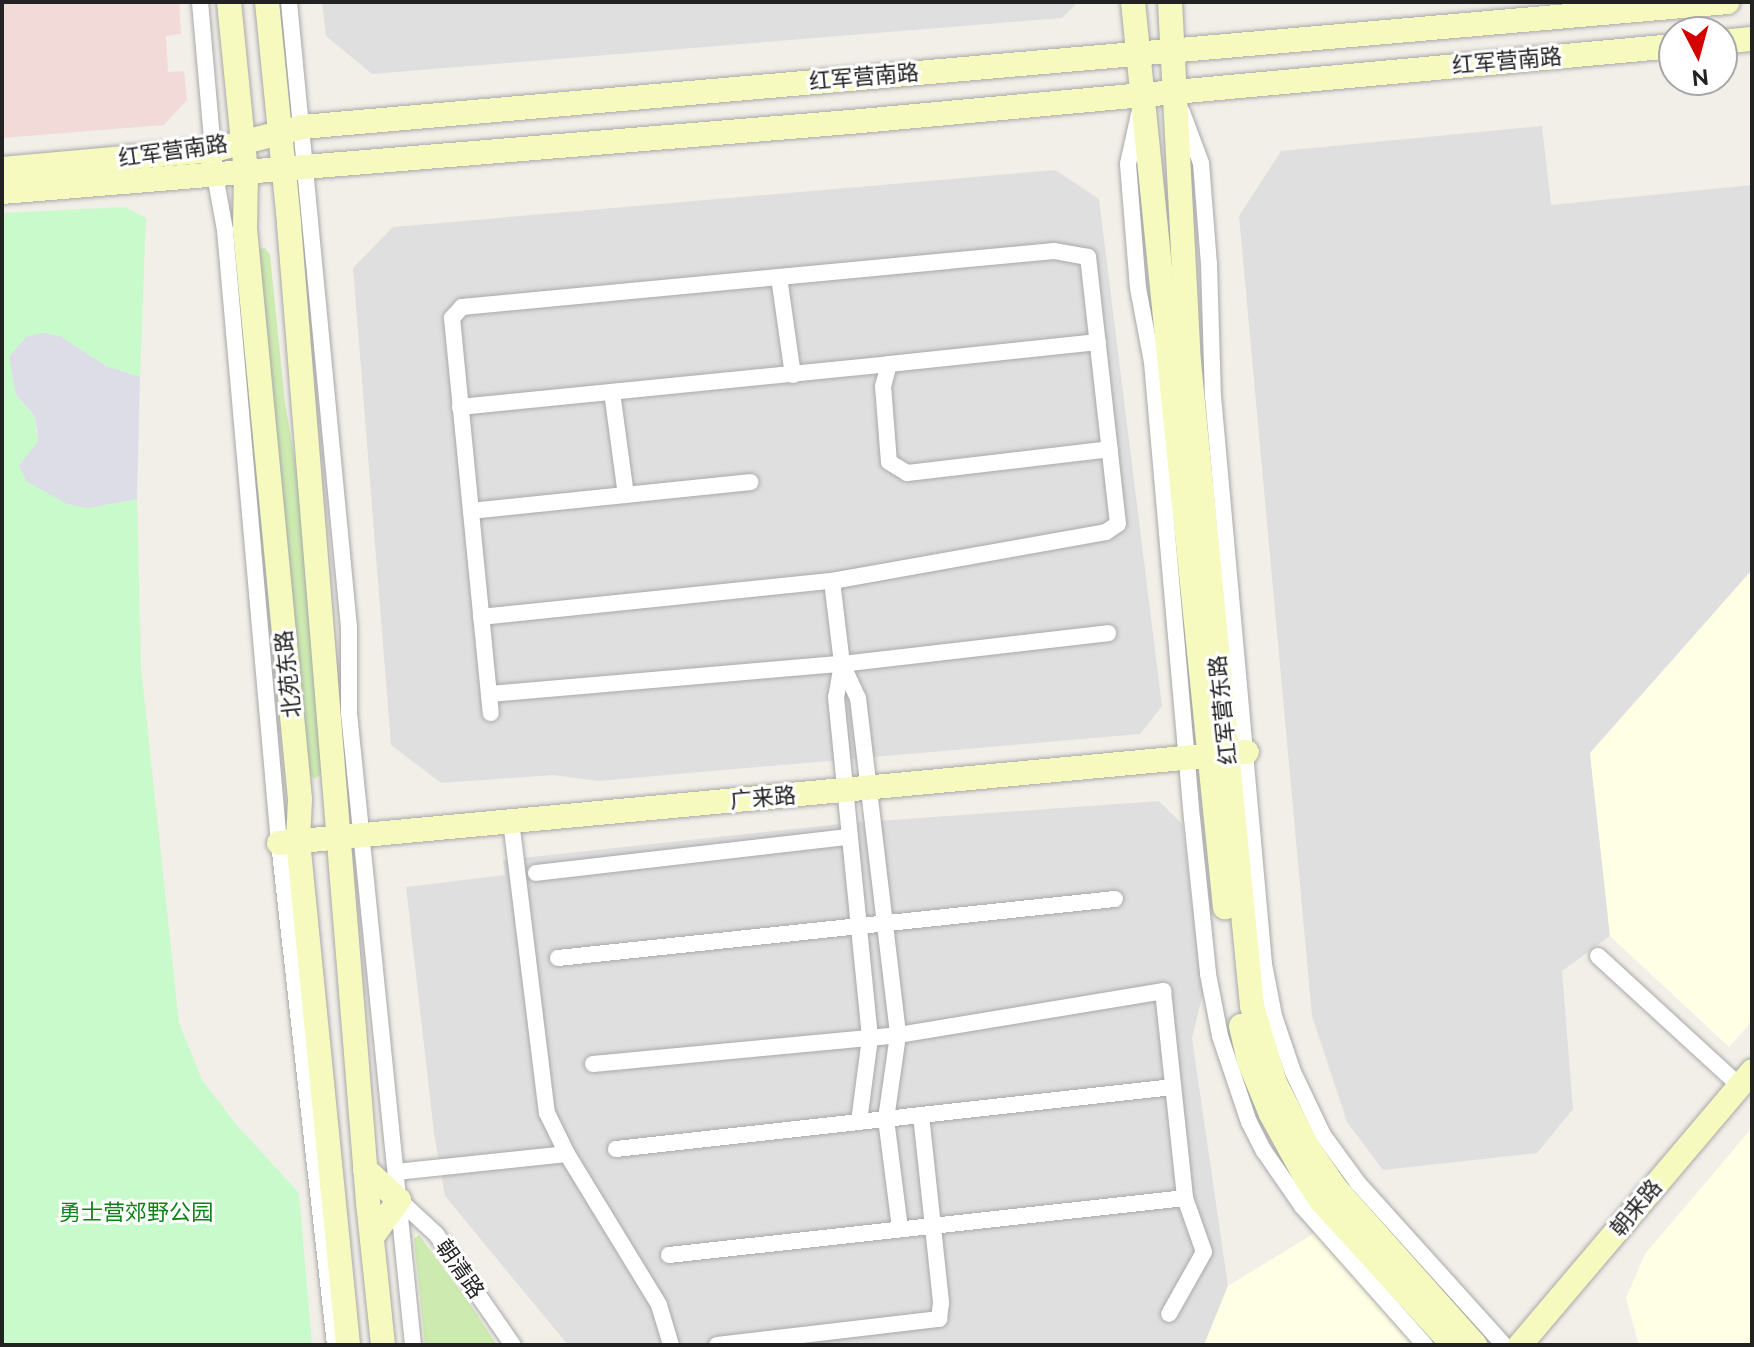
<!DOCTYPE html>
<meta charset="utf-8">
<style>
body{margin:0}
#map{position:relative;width:1754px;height:1347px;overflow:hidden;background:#f2efe9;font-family:Raleway,"Noto Sans SC",sans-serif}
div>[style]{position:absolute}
.residential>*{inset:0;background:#e0dfdf}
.commercial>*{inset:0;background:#f2dad9}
.education>*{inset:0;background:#ffffe5}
.grass>*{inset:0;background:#cdebb0}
.park>*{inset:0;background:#c8facc}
.plaza>*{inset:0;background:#dddde8}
.roads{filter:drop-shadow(0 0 2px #a9a9a9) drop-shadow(0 0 2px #a9a9a9)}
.street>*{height:16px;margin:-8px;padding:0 8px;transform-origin:8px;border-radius:8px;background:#fff}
.secondary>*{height:24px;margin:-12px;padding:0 12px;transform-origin:12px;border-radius:12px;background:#f7fabf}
span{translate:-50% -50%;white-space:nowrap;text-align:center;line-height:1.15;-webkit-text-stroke:6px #fff;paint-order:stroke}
.street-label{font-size:22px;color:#222}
.park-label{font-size:22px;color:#0c8416}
.frame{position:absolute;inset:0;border:4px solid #222;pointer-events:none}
.north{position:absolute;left:1658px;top:16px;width:80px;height:80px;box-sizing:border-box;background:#fff;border:2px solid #a7a7a7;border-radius:50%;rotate:174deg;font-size:22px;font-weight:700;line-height:32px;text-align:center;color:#222}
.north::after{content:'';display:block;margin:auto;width:28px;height:36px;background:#d40000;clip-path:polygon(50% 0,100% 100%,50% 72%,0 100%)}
</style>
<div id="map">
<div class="residential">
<div style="clip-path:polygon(322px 2px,1078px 2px,1062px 18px,372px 74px,326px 36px)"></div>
<div style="clip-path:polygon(1542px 126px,1551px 205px,1752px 185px,1752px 570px,1590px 753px,1610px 936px,1562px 971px,1573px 1109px,1537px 1153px,1383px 1170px,1347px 1122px,1312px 1016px,1239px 216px,1281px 151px)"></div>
<div style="clip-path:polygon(1055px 170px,1099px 199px,1162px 706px,1140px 734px,598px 781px,553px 775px,441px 783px,391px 745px,353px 268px,393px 227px)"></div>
<div style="clip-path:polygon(1159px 801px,1182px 824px,1203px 993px,1192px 1038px,1228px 1286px,1204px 1345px,568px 1345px,445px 1196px,434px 1133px,406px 887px,505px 875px,503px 860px,531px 857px,849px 823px)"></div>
</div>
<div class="commercial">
<div style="clip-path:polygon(2px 2px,179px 2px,181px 34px,166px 36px,168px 72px,184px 71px,187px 100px,164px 125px,2px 138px)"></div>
</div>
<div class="education">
<div style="clip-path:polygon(1752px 570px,1752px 1021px,1729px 1047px,1610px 936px,1590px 753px)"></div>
<div style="clip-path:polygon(1752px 1128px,1752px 1345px,1639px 1345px,1626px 1298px,1645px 1254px)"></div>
<div style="clip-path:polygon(1318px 1231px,1417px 1345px,1204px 1345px,1228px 1286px)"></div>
</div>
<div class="grass">
<div style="clip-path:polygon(265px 248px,270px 255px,285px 403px,297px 473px,312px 631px,322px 774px,314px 779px,310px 773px,259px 249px)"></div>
<div style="clip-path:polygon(419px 1235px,468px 1301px,497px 1345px,425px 1345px,414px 1239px)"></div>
</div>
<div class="park">
<div style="clip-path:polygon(125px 207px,146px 218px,140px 377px,106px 366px,60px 336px,16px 395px,34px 415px,38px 442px,32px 453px,67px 504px,88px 508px,137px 499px,141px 667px,179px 1023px,202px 1080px,235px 1123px,299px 1193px,312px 1345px,2px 1345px,2px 213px)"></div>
</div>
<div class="plaza">
<div style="clip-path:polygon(42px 333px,60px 336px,106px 366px,140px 377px,137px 499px,88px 508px,67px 504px,26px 481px,19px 465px,38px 442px,37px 429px,34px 415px,16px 395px,9px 357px,26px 337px)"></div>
</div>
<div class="roads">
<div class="street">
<div style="left:200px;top:2px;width:174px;rotate:85deg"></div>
<div style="left:215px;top:175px;width:56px;rotate:79.7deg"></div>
<div style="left:225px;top:230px;width:615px;rotate:84.97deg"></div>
<div style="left:279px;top:843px;width:505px;rotate:83.63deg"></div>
<div style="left:289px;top:2px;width:628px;rotate:84.52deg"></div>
<div style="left:349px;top:627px;width:86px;rotate:90deg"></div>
<div style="left:349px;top:713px;width:635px;rotate:84.22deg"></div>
<div style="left:1182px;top:112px;width:54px;rotate:69.6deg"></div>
<div style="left:1201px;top:163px;width:101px;rotate:85.5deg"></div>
<div style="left:1209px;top:264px;width:132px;rotate:88.3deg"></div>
<div style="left:1213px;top:396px;width:570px;rotate:84.87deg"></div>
<div style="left:1264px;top:964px;width:53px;rotate:79.1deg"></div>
<div style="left:1274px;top:1016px;width:59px;rotate:71.3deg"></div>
<div style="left:1293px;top:1072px;width:70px;rotate:64.5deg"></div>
<div style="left:1323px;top:1135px;width:59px;rotate:53.9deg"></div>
<div style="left:1358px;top:1183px;width:218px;rotate:48deg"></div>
<div style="left:1139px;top:114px;width:51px;rotate:102.4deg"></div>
<div style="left:1128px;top:164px;width:124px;rotate:85.4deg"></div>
<div style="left:1138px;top:288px;width:75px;rotate:79.3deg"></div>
<div style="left:1152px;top:362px;width:458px;rotate:85deg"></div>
<div style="left:1192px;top:818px;width:157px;rotate:84.1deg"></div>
<div style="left:1208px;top:974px;width:63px;rotate:79deg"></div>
<div style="left:1220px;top:1036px;width:91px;rotate:71.4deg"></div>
<div style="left:1249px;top:1122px;width:33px;rotate:63deg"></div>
<div style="left:1264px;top:1151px;width:67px;rotate:55.4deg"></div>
<div style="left:1302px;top:1206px;width:186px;rotate:48.5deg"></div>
<div style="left:779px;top:277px;width:99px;rotate:81.9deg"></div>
<div style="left:1098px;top:342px;width:210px;rotate:174deg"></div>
<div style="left:889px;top:364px;width:23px;rotate:105deg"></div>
<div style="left:883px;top:386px;width:76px;rotate:85.5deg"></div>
<div style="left:889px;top:462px;width:21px;rotate:31deg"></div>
<div style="left:907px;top:473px;width:204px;rotate:-6.7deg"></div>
<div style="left:612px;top:392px;width:104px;rotate:82.3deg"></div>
<div style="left:460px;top:407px;width:431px;rotate:-5.7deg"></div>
<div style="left:471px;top:511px;width:281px;rotate:-5.9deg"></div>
<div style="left:832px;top:581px;width:84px;rotate:83.1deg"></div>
<div style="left:842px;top:664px;width:38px;rotate:65deg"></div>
<div style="left:858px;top:698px;width:339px;rotate:83.2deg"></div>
<div style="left:898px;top:1035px;width:85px;rotate:98.1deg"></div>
<div style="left:886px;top:1119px;width:111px;rotate:82.7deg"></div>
<div style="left:481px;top:617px;width:353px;rotate:-5.9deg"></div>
<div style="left:832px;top:581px;width:278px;rotate:-10.1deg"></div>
<div style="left:1106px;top:532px;width:14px;rotate:-34deg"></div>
<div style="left:1118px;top:524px;width:269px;rotate:-96.4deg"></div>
<div style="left:1088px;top:257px;width:35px;rotate:-170deg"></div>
<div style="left:1054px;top:251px;width:595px;rotate:174.6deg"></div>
<div style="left:462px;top:307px;width:15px;rotate:132deg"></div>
<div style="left:452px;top:318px;width:397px;rotate:84.4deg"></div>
<div style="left:842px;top:664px;width:34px;rotate:100deg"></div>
<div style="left:836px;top:697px;width:343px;rotate:84.3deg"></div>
<div style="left:870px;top:1038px;width:85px;rotate:97.5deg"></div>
<div style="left:489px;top:694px;width:354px;rotate:-4.9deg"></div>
<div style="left:842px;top:664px;width:268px;rotate:-6.6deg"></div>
<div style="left:511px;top:821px;width:294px;rotate:83deg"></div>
<div style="left:547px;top:1113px;width:46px;rotate:64deg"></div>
<div style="left:567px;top:1154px;width:177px;rotate:58.6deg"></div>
<div style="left:659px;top:1305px;width:42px;rotate:73.3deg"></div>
<div style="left:536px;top:873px;width:315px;rotate:-6.6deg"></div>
<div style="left:1598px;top:956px;width:191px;rotate:42.5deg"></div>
<div style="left:558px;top:958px;width:560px;rotate:-6.05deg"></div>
<div style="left:593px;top:1064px;width:306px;rotate:-5.4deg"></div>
<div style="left:898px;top:1035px;width:269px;rotate:-9.4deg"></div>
<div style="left:1163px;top:991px;width:208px;rotate:83.9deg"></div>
<div style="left:1185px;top:1198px;width:57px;rotate:70.6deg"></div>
<div style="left:1204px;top:1252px;width:71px;rotate:119.4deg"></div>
<div style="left:616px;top:1149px;width:560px;rotate:-6.35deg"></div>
<div style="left:396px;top:1172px;width:172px;rotate:-6deg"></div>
<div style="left:399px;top:1200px;width:50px;rotate:42.6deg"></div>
<div style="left:436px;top:1234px;width:135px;rotate:55.3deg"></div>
<div style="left:669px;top:1255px;width:519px;rotate:-6.3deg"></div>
<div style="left:717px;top:1345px;width:224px;rotate:-6.7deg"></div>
<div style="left:939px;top:1319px;width:17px;rotate:-83deg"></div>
<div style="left:941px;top:1302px;width:188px;rotate:-96.1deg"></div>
</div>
<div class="secondary">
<div style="left:229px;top:2px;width:172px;rotate:84.3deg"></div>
<div style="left:246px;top:173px;width:56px;rotate:91deg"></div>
<div style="left:245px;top:229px;width:573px;rotate:84.49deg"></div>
<div style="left:300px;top:799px;width:42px;rotate:92.7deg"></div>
<div style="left:298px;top:841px;width:506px;rotate:84.33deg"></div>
<div style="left:267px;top:2px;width:223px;rotate:84.3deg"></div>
<div style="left:289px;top:224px;width:981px;rotate:85.38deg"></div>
<div style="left:368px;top:1202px;width:144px;rotate:84deg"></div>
<div style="left:1133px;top:2px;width:910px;rotate:84.2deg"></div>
<div style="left:1170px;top:2px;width:361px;rotate:87deg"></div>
<div style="left:1189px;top:362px;width:647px;rotate:84.41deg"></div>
<div style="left:1252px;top:1006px;width:80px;rotate:73.4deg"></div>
<div style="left:1275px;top:1083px;width:73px;rotate:63.1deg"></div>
<div style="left:1308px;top:1148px;width:51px;rotate:55.4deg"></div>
<div style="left:1337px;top:1190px;width:208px;rotate:48.3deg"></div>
<div style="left:1722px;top:42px;width:30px;rotate:-6deg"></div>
<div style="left:2px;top:169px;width:213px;rotate:-5.1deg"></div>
<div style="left:214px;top:150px;width:91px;rotate:-14.6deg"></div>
<div style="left:302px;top:127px;width:1431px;rotate:-5.01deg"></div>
<div style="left:2px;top:192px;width:862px;rotate:-4.72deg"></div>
<div style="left:861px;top:121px;width:816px;rotate:-5.27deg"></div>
<div style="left:279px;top:843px;width:972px;rotate:-5.37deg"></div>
<div style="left:1241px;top:1026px;width:36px;rotate:77deg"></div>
<div style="left:1249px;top:1061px;width:57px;rotate:67.5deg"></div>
<div style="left:1271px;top:1114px;width:73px;rotate:61.3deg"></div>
<div style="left:1306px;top:1178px;width:30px;rotate:56deg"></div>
<div style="left:1323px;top:1203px;width:193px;rotate:47.5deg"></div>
<div style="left:365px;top:1169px;width:46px;rotate:42.4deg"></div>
<div style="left:399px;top:1200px;width:46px;rotate:126.1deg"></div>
<div style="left:1520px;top:1345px;width:359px;rotate:-49.7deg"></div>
</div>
</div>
<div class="street-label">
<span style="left:1507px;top:61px;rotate:-5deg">红军营南路</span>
<span style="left:864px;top:77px;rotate:-5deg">红军营南路</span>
<span style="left:173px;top:151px;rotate:-8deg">红军营南路</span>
<span style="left:288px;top:674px;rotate:-96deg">北苑东路</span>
<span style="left:1223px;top:710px;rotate:-96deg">红军营东路</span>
<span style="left:763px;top:798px;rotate:-5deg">广来路</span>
<span style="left:1636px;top:1208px;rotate:-50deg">朝来路</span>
<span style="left:460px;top:1269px;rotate:55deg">朝清路</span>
</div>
<div class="park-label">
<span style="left:136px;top:1213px">勇士营郊野公园</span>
</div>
<div class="frame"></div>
<div class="north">N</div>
</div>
